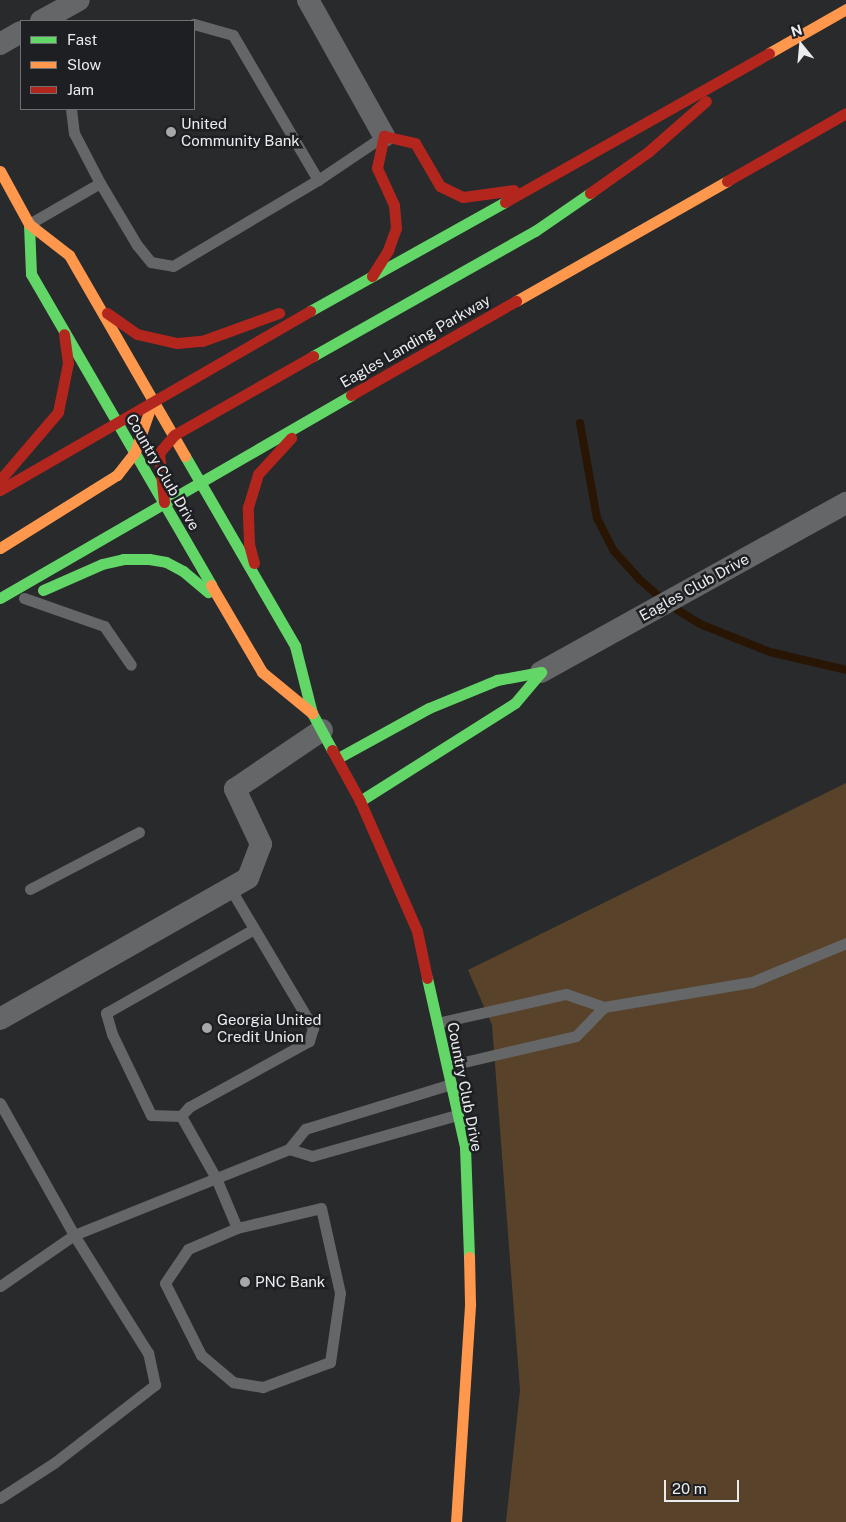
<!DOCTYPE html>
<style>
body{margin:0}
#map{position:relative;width:846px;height:1522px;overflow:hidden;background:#282a2c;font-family:"Public Sans",sans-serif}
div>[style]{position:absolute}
.green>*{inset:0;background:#59422a}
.stream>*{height:8px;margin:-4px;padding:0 4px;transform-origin:4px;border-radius:4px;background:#291504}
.lane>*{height:11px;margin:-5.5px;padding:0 5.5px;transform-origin:5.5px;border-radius:5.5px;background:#656667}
.street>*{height:22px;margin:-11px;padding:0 11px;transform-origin:11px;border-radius:11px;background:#656667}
.fast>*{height:11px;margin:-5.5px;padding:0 5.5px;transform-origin:5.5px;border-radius:5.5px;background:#63d668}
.slow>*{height:11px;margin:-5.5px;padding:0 5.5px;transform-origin:5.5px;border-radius:5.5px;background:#ff974d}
.jam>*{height:11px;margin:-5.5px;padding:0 5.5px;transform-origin:5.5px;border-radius:5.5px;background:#b3261e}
.dots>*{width:14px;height:14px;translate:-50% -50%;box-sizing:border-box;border:2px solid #1e1f23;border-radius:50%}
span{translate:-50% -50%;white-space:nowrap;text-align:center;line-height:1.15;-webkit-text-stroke:5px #1e1f23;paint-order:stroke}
.poi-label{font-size:15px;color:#ebecee}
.left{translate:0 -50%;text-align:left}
.street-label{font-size:15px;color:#ebecee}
.legend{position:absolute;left:20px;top:20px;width:175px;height:90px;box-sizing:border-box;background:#1e1f23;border:1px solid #707174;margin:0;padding:6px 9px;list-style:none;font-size:15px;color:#ebecee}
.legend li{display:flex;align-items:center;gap:10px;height:25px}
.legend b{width:25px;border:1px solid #707174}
.north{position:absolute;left:776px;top:20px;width:50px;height:50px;-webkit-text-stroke:4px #1e1f23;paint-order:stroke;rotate:343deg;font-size:14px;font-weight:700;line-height:20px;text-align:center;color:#ebecee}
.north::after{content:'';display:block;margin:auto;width:18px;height:22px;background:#ebecee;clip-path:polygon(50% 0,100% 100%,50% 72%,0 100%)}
.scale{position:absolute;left:664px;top:1480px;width:75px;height:22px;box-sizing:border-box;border:2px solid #ebecee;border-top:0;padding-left:6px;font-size:15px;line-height:18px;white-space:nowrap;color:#ebecee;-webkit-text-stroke:4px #1e1f23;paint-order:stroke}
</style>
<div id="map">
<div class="green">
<div style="clip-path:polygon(846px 783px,846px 1522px,506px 1522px,520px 1390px,492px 1025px,468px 970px)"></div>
</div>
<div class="stream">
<div style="left:580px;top:423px;width:97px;rotate:79.9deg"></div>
<div style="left:597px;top:518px;width:37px;rotate:63deg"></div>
<div style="left:614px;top:551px;width:38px;rotate:48deg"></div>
<div style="left:639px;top:579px;width:38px;rotate:41deg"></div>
<div style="left:668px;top:604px;width:38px;rotate:32deg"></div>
<div style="left:700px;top:624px;width:75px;rotate:21.8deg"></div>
<div style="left:770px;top:652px;width:78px;rotate:13.3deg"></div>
</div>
<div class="lane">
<div style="left:71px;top:109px;width:24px;rotate:83deg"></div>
<div style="left:74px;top:133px;width:56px;rotate:62.5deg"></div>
<div style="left:318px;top:180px;width:73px;rotate:-33.9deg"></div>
<div style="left:29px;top:224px;width:82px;rotate:-30deg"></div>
<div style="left:100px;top:183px;width:72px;rotate:59.2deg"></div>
<div style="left:137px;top:245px;width:22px;rotate:51deg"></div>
<div style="left:151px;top:262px;width:22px;rotate:10deg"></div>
<div style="left:173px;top:266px;width:169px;rotate:-30.7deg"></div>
<div style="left:318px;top:180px;width:168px;rotate:-120.4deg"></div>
<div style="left:233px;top:35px;width:41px;rotate:-164.2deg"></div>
<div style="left:24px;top:598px;width:85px;rotate:19.3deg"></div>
<div style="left:104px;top:626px;width:47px;rotate:55.3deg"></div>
<div style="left:230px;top:888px;width:163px;rotate:59.3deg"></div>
<div style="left:313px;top:1028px;width:14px;rotate:107deg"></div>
<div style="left:309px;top:1041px;width:137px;rotate:151.2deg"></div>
<div style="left:189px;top:1107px;width:12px;rotate:132deg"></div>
<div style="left:181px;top:1116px;width:71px;rotate:60.6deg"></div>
<div style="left:216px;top:1178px;width:54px;rotate:67.2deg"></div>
<div style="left:30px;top:889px;width:123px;rotate:-27.6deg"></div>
<div style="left:437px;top:1023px;width:132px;rotate:-12.7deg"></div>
<div style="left:566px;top:994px;width:40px;rotate:18.9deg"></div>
<div style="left:604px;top:1007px;width:150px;rotate:-9.6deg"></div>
<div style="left:752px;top:982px;width:102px;rotate:-22.5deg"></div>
<div style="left:447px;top:1066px;width:132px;rotate:-13.1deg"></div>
<div style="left:576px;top:1036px;width:40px;rotate:-46deg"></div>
<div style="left:0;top:1103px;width:151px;rotate:60.7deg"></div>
<div style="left:74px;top:1235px;width:90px;rotate:145.4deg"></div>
<div style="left:181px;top:1116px;width:30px;rotate:-178deg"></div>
<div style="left:151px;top:1115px;width:90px;rotate:-115.7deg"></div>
<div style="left:112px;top:1034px;width:22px;rotate:-106deg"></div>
<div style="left:106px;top:1013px;width:170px;rotate:-29.6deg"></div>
<div style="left:289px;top:1149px;width:24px;rotate:17deg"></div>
<div style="left:312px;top:1156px;width:151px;rotate:-15.8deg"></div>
<div style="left:321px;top:1208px;width:87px;rotate:77.4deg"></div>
<div style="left:340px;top:1293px;width:70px;rotate:98.2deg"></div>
<div style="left:330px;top:1362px;width:72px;rotate:159.5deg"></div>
<div style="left:263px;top:1387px;width:30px;rotate:-171deg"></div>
<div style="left:233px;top:1382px;width:42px;rotate:-139.8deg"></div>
<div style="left:201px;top:1355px;width:80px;rotate:-116.6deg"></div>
<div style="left:165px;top:1283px;width:41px;rotate:-55.9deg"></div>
<div style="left:188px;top:1249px;width:53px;rotate:-23.2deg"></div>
<div style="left:237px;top:1228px;width:86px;rotate:-13.4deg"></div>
<div style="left:0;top:1498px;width:64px;rotate:-32.9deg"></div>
<div style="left:54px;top:1463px;width:128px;rotate:-37.7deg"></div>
<div style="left:155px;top:1385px;width:33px;rotate:-102deg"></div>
<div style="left:148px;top:1353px;width:139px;rotate:-122.1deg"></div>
<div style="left:74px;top:1235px;width:232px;rotate:-21.8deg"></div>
<div style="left:289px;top:1149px;width:26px;rotate:-51deg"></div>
<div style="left:305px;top:1129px;width:153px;rotate:-17.1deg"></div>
</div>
<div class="street">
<div style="left:308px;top:0;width:156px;rotate:60.8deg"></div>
<div style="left:41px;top:21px;width:43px;rotate:-28.9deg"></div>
<div style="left:0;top:44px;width:24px;rotate:-30deg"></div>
<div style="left:541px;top:672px;width:349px;rotate:-29deg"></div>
<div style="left:0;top:1019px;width:285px;rotate:-29.6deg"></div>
<div style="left:248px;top:878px;width:36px;rotate:-69deg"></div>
<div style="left:261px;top:844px;width:61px;rotate:-115.3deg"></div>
<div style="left:235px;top:789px;width:105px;rotate:-34.1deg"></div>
</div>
<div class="fast">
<div style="left:29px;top:224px;width:50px;rotate:87.7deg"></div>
<div style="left:31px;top:274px;width:359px;rotate:59.9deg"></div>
<div style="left:310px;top:311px;width:223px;rotate:-29.2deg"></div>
<div style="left:313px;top:356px;width:255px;rotate:-29.4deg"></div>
<div style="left:535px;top:231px;width:67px;rotate:-34.6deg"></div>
<div style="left:185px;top:456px;width:220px;rotate:59.9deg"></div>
<div style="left:295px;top:646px;width:69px;rotate:75.8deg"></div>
<div style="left:312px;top:713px;width:42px;rotate:61.6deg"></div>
<div style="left:43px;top:590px;width:64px;rotate:-23.8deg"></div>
<div style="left:102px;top:564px;width:22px;rotate:-13deg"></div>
<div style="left:123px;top:559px;width:26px"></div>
<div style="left:149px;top:559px;width:17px;rotate:10deg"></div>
<div style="left:166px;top:562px;width:19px;rotate:28deg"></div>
<div style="left:183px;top:571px;width:33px;rotate:40deg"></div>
<div style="left:0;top:598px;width:405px;rotate:-30deg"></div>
<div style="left:338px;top:758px;width:104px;rotate:-28.8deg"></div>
<div style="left:429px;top:708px;width:74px;rotate:-22.4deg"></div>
<div style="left:497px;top:680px;width:45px;rotate:-10.3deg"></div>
<div style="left:360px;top:801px;width:183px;rotate:-32.3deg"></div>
<div style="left:515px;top:703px;width:40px;rotate:-50deg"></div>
<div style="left:427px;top:978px;width:173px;rotate:77.3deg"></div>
<div style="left:465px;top:1147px;width:110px;rotate:87.9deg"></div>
</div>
<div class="slow">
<div style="left:769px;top:53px;width:89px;rotate:-29.7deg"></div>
<div style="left:0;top:171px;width:60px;rotate:61.3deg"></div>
<div style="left:29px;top:224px;width:51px;rotate:37.8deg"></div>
<div style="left:69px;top:255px;width:232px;rotate:60deg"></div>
<div style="left:516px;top:301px;width:243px;rotate:-29.6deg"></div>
<div style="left:0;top:548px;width:138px;rotate:-32deg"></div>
<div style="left:117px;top:475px;width:29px;rotate:-52deg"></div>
<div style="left:135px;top:452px;width:55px;rotate:-70.9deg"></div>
<div style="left:211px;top:585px;width:101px;rotate:59.6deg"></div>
<div style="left:262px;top:672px;width:65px;rotate:39.4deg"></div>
<div style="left:456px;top:1522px;width:219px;rotate:-86.3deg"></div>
<div style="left:470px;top:1303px;width:46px;rotate:-91.2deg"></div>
</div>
<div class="jam">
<div style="left:727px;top:181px;width:137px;rotate:-29.7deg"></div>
<div style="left:590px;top:193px;width:71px;rotate:-35.3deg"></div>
<div style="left:648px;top:152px;width:77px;rotate:-41.3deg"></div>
<div style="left:505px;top:202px;width:303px;rotate:-29.4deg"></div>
<div style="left:372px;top:276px;width:31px;rotate:-58deg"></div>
<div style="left:388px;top:250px;width:23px;rotate:-70deg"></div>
<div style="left:396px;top:228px;width:23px;rotate:-95deg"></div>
<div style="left:394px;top:205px;width:41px;rotate:-114.7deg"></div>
<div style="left:377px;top:168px;width:33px;rotate:-78deg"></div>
<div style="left:384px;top:136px;width:32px;rotate:13deg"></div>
<div style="left:415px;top:143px;width:50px;rotate:59.8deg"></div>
<div style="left:440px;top:186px;width:25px;rotate:26deg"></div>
<div style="left:463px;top:197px;width:51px;rotate:-7.8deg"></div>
<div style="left:107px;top:313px;width:37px;rotate:35deg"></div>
<div style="left:137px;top:334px;width:41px;rotate:12.7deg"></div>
<div style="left:177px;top:343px;width:25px;rotate:-5deg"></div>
<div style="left:202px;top:341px;width:82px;rotate:-20deg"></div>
<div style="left:351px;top:395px;width:190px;rotate:-29.7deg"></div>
<div style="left:0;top:480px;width:89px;rotate:-49.5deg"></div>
<div style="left:58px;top:412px;width:50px;rotate:-78.5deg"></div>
<div style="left:68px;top:363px;width:29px;rotate:-98deg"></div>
<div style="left:0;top:490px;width:358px;rotate:-30deg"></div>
<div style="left:164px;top:502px;width:49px;rotate:-95.8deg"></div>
<div style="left:159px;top:453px;width:23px;rotate:-50deg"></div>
<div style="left:174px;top:435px;width:160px;rotate:-29.6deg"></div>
<div style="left:254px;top:563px;width:20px;rotate:-105deg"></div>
<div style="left:249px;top:544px;width:37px;rotate:-92deg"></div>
<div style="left:248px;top:507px;width:34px;rotate:-73deg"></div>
<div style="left:258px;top:474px;width:49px;rotate:-47.5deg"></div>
<div style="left:332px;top:750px;width:58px;rotate:61.2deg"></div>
<div style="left:360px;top:801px;width:142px;rotate:66.3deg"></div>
<div style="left:417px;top:931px;width:48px;rotate:78deg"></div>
</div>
<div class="dots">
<div style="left:171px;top:132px;background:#a7a8aa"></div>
<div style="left:207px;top:1028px;background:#a7a8aa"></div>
<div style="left:245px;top:1282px;background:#a7a8aa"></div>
</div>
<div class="poi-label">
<span class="left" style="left:181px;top:132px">United<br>Community Bank</span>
<span class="left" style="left:217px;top:1028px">Georgia United<br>Credit Union</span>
<span class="left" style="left:255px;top:1282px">PNC Bank</span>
</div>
<div class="street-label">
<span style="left:415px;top:341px;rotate:-30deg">Eagles Landing Parkway</span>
<span style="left:163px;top:472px;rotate:60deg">Country Club Drive</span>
<span style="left:694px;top:587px;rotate:-29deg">Eagles Club Drive</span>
<span style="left:465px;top:1087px;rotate:79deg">Country Club Drive</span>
</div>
<ul class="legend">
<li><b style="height:6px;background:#63d668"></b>Fast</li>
<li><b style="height:6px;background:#ff974d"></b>Slow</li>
<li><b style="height:6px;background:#b3261e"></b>Jam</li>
</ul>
<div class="north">N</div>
<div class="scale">20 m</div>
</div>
